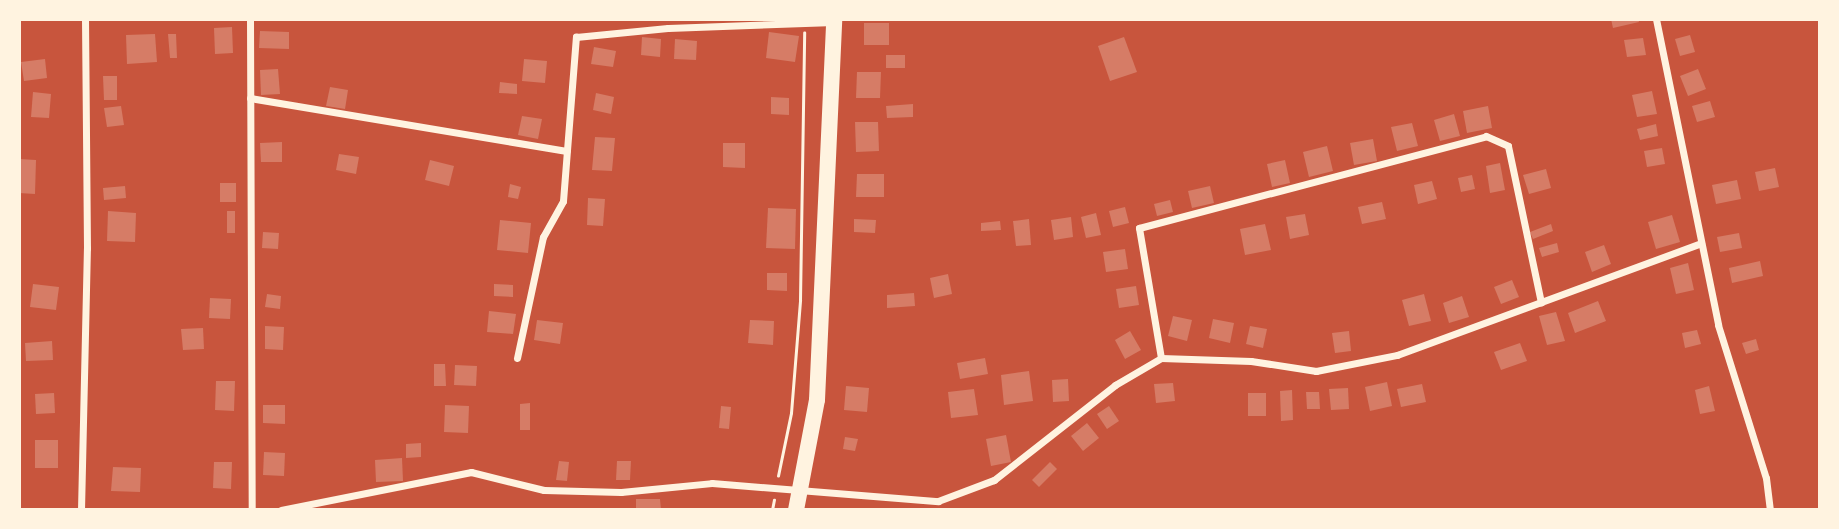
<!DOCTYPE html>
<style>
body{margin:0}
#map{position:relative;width:1839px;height:529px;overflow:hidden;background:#c8553d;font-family:Commissioner,sans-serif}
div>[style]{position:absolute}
.building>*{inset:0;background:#d67c66}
.path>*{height:2.5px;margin:-1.25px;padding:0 1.25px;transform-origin:1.25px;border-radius:1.25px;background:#fff3e0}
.minor>*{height:7px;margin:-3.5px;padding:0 3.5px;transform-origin:3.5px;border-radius:3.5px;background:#fff3e0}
.primary>*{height:16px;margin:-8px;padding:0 8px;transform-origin:8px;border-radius:8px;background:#fff3e0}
span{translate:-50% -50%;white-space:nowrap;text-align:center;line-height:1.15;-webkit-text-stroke:7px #fff3e0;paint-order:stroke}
.frame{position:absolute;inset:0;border:21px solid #fff3e0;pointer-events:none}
</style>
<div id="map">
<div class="building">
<div style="clip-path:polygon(1611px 19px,1638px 19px,1639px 22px,1613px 28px)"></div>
<div style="clip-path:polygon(864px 23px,889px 23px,889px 45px,864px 45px)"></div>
<div style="clip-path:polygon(232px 27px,233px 53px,215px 54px,214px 28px)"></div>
<div style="clip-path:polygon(260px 31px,289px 32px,289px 49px,259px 48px)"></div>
<div style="clip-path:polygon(769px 32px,799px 36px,795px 62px,766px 58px)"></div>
<div style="clip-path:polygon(155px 34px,157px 62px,127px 64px,126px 35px)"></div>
<div style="clip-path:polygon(168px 34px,176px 34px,177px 58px,170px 58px)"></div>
<div style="clip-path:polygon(1690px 35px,1695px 52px,1680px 56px,1675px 39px)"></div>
<div style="clip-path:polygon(642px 37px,661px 39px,660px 57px,641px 55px)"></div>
<div style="clip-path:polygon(1124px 37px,1137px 72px,1110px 81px,1098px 46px)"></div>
<div style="clip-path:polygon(1643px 38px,1646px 55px,1627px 57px,1624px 40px)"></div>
<div style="clip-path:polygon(675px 39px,697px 41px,696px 60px,674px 59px)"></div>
<div style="clip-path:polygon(594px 47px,616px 51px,613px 67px,591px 64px)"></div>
<div style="clip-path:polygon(886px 55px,905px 55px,905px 68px,886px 68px)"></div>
<div style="clip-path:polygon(45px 59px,47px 78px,24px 81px,21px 62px)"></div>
<div style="clip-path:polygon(524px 59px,547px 61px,545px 83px,522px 81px)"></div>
<div style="clip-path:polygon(278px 69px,280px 94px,261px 95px,260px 70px)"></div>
<div style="clip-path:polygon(1698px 69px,1706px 89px,1688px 96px,1680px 76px)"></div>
<div style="clip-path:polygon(857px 72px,881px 72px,880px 98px,856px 98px)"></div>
<div style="clip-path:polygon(103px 76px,117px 76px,117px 100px,104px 100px)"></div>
<div style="clip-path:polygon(500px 82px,517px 84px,517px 94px,499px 93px)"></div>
<div style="clip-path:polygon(330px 87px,348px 90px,345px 109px,326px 106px)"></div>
<div style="clip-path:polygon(1652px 91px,1657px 114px,1637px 117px,1632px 95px)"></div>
<div style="clip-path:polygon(33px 92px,51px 94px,49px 118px,31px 117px)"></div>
<div style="clip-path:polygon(596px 93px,614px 97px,611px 114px,593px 110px)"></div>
<div style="clip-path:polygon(771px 97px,789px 98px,789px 115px,771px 114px)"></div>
<div style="clip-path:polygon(1710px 101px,1715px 117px,1697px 122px,1692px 106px)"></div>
<div style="clip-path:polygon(913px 104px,913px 117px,887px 118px,886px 106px)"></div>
<div style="clip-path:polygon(121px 106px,124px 125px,107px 127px,104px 108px)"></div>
<div style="clip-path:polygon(1488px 106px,1492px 128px,1467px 133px,1463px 111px)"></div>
<div style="clip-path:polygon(1454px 114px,1460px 136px,1440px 141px,1434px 120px)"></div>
<div style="clip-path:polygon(522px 116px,542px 119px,538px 139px,518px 135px)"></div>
<div style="clip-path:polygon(855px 122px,878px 122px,879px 151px,856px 152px)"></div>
<div style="clip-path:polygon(1412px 123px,1418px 146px,1397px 151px,1391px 127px)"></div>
<div style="clip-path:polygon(1656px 124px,1658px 136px,1640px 140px,1637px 129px)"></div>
<div style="clip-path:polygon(595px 137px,615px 138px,612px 171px,592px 170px)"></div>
<div style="clip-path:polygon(1373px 139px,1377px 161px,1354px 165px,1350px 143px)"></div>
<div style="clip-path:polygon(282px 142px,282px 162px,261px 162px,260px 143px)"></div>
<div style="clip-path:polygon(723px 143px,745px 143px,745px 168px,723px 167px)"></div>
<div style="clip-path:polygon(1327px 146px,1333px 171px,1309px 177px,1303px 152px)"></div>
<div style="clip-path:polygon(1662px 148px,1665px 164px,1647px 167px,1644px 151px)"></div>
<div style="clip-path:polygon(339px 154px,359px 157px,356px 174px,336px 170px)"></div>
<div style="clip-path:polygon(19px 159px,36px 160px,35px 194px,19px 193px)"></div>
<div style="clip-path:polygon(430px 160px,454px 166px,449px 186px,425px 180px)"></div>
<div style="clip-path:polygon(1285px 160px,1290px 183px,1272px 187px,1267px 164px)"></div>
<div style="clip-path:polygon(1500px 163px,1505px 190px,1490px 193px,1486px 166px)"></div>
<div style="clip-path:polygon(1775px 168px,1779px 187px,1759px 191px,1755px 172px)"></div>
<div style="clip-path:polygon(1546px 169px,1551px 188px,1529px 194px,1523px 175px)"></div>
<div style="clip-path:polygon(857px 174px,884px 174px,884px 197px,856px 197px)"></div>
<div style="clip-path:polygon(1472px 175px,1475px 189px,1461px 192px,1458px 178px)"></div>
<div style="clip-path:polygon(1737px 180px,1741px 199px,1716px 204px,1712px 185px)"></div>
<div style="clip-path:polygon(1432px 181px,1437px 199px,1418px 204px,1414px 185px)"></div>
<div style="clip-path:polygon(220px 183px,236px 183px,236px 202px,220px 202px)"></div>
<div style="clip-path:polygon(510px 184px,521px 187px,518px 199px,508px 197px)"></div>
<div style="clip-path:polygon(125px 186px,126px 198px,104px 200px,103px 188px)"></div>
<div style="clip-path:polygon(1210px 186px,1214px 203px,1192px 208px,1188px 191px)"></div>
<div style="clip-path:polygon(588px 198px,605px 199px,603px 226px,587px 225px)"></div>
<div style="clip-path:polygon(1170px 200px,1173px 212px,1157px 216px,1154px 204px)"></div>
<div style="clip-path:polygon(1382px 202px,1386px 219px,1362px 224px,1358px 207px)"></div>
<div style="clip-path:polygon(1125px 207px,1129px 223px,1113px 227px,1109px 211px)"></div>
<div style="clip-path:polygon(768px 208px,796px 209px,795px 249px,766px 248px)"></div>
<div style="clip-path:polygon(108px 211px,136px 213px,135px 242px,107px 241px)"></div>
<div style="clip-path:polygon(227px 211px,235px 211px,235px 233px,227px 233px)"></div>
<div style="clip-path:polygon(1096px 213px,1101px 235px,1086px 238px,1081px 217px)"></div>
<div style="clip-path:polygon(1305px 214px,1309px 235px,1290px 239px,1286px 217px)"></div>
<div style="clip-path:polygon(1672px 215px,1680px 242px,1656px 249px,1648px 222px)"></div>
<div style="clip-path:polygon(1071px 217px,1073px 237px,1054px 240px,1051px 220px)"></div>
<div style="clip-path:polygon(854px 219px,876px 220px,875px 233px,854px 232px)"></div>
<div style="clip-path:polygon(1029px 219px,1031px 245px,1016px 246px,1013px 221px)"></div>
<div style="clip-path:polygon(500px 220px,531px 223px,528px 253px,497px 250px)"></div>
<div style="clip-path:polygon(1000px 221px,1001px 230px,981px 231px,981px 223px)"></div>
<div style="clip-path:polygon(1265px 224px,1271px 250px,1245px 255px,1240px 229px)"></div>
<div style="clip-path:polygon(1551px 224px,1553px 231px,1533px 239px,1530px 232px)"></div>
<div style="clip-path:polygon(263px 232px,279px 233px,278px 249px,262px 248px)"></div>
<div style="clip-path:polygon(1739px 233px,1742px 248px,1720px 252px,1717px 237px)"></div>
<div style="clip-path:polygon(1557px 243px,1559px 252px,1542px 257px,1539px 248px)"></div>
<div style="clip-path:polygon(1604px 245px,1611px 264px,1592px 272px,1585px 252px)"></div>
<div style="clip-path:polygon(1125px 249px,1128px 269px,1106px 272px,1103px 252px)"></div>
<div style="clip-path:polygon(1760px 261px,1763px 276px,1732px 283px,1729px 268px)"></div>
<div style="clip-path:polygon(1688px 263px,1694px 290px,1676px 294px,1670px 268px)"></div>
<div style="clip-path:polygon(767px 273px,787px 273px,787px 291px,767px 290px)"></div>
<div style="clip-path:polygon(948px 274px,952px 294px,934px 298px,930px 278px)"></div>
<div style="clip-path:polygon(1512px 280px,1519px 297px,1501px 304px,1494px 287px)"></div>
<div style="clip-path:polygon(33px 284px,59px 287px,56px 310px,30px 307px)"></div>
<div style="clip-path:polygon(494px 284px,513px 285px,513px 297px,494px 296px)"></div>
<div style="clip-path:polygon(1136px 286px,1139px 305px,1119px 308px,1116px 289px)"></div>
<div style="clip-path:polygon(914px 293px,915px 306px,887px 308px,887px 295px)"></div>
<div style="clip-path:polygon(267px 294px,281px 296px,280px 309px,265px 307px)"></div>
<div style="clip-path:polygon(1424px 294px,1431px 321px,1409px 326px,1402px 300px)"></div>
<div style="clip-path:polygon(1462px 296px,1469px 317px,1449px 323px,1443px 303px)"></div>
<div style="clip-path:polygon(210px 298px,231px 299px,230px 319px,209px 318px)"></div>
<div style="clip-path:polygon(1598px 301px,1606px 321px,1575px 333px,1568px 313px)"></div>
<div style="clip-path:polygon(489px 311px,516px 314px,513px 334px,487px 332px)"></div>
<div style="clip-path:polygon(1556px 312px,1565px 341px,1547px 345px,1539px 316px)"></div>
<div style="clip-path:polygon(1173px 316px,1192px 320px,1187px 341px,1168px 336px)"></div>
<div style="clip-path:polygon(1213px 319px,1234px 323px,1230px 343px,1209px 338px)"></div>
<div style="clip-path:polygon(537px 320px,563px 323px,560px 344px,534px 340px)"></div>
<div style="clip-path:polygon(750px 320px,774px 321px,773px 345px,748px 343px)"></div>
<div style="clip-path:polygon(265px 326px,284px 327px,283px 350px,265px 349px)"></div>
<div style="clip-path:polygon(1250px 326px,1267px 329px,1263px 348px,1246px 344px)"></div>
<div style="clip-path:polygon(203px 328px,204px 349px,183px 350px,181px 329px)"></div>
<div style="clip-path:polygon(1697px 330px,1701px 344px,1685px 348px,1682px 333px)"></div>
<div style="clip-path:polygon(1130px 331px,1141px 350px,1125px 359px,1115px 340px)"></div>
<div style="clip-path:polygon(1349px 331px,1351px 351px,1335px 353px,1332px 333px)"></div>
<div style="clip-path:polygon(1756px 339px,1759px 350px,1746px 354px,1742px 343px)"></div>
<div style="clip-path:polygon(52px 341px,53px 360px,26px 361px,25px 343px)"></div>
<div style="clip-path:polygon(1520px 343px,1527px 361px,1501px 370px,1494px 352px)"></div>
<div style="clip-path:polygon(985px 358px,988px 374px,960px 379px,957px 363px)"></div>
<div style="clip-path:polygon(434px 364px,445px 364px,446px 386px,434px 386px)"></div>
<div style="clip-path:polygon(455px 365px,477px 366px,476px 386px,454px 385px)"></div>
<div style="clip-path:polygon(1029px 371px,1033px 401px,1004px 405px,1001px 375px)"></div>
<div style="clip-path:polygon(1068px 379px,1069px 401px,1053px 402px,1052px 380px)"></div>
<div style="clip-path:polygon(216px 381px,235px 381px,234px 411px,215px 410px)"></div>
<div style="clip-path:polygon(1387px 382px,1392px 406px,1370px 411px,1365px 387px)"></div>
<div style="clip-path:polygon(1173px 383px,1175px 401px,1156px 403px,1154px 384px)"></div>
<div style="clip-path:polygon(1422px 384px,1426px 402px,1401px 407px,1397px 389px)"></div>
<div style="clip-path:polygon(846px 386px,869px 388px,867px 412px,844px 410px)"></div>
<div style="clip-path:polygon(1709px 386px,1715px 411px,1700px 414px,1695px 390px)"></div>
<div style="clip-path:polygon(1348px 388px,1349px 409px,1331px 410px,1329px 389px)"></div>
<div style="clip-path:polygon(974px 389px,978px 415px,951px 418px,948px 392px)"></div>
<div style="clip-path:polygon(1292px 390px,1293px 420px,1281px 421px,1280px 391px)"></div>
<div style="clip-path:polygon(1306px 392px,1319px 392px,1320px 409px,1307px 409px)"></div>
<div style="clip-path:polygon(54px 393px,55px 413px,36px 414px,35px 394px)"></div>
<div style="clip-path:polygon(1248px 393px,1266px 393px,1266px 416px,1248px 416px)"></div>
<div style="clip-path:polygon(530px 403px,530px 430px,520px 430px,520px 404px)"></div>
<div style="clip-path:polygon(263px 405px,285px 405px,285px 424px,263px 423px)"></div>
<div style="clip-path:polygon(445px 405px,469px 406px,468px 433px,444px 432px)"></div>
<div style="clip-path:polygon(721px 406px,731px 407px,729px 429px,719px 428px)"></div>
<div style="clip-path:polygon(1109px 406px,1119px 421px,1107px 429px,1097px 414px)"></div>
<div style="clip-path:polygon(1087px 423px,1099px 438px,1083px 451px,1071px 436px)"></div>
<div style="clip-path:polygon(1006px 435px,1011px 462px,991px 466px,986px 439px)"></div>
<div style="clip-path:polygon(845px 437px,858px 439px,855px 451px,843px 449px)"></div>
<div style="clip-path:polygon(35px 440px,58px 440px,58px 468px,35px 468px)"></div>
<div style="clip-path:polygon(421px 443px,421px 457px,406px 458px,406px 444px)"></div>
<div style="clip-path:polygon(264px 452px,285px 453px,284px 476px,263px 475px)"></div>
<div style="clip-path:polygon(402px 458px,403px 481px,376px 482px,375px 460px)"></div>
<div style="clip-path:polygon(559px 461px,569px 462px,567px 481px,556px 480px)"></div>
<div style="clip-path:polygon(617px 461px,631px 461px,630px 480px,616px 480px)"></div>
<div style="clip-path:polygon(214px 462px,232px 462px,231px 489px,213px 488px)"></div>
<div style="clip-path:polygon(1050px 462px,1057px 469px,1039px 487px,1032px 480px)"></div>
<div style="clip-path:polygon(113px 467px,141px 468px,140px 492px,111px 491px)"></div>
<div style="clip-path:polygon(636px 499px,660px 499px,661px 510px,636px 510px)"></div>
</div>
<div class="path">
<div style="left:778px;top:476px;width:64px;rotate:-78.3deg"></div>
<div style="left:791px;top:413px;width:113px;rotate:-85.4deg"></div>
<div style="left:800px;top:300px;width:267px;rotate:-89.1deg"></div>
<div style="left:772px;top:510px;width:10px;rotate:-79deg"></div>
</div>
<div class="minor">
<div style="left:250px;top:19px;width:491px;rotate:89.8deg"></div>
<div style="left:1656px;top:19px;width:312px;rotate:78.5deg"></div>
<div style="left:1718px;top:325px;width:160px;rotate:72.6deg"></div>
<div style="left:1766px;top:478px;width:32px;rotate:83deg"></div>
<div style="left:250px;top:98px;width:321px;rotate:9.5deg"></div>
<div style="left:517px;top:358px;width:124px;rotate:-77.9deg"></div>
<div style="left:543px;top:237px;width:41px;rotate:-60.9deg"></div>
<div style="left:563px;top:201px;width:165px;rotate:-85.5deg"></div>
<div style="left:576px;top:37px;width:92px;rotate:-5.6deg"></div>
<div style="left:668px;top:28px;width:166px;rotate:-2.1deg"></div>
<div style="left:1161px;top:358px;width:132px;rotate:-99.6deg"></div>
<div style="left:1139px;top:228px;width:359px;rotate:-14.8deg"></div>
<div style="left:1486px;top:136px;width:24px;rotate:24deg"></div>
<div style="left:1508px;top:146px;width:160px;rotate:78.1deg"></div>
<div style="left:81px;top:510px;width:262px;rotate:-88.7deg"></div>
<div style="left:87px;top:248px;width:229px;rotate:-90.5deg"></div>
<div style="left:281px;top:510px;width:194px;rotate:-11.3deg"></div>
<div style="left:471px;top:472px;width:75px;rotate:13.9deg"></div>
<div style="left:544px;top:490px;width:77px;rotate:1.5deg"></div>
<div style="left:621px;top:492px;width:91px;rotate:-5.6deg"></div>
<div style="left:712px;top:483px;width:227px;rotate:4.6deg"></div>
<div style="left:938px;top:501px;width:60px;rotate:-20.6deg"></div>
<div style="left:994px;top:480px;width:154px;rotate:-38.1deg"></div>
<div style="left:1115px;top:385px;width:53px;rotate:-30.4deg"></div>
<div style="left:1161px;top:358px;width:90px;rotate:1.9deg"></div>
<div style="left:1251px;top:361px;width:66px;rotate:8.7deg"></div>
<div style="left:1316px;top:371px;width:83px;rotate:-11.2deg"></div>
<div style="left:1397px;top:355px;width:324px;rotate:-20.2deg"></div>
</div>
<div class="primary">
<div style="left:796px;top:510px;width:112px;rotate:-79.2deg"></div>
<div style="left:817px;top:400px;width:381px;rotate:-87.4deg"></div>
</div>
<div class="frame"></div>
</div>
